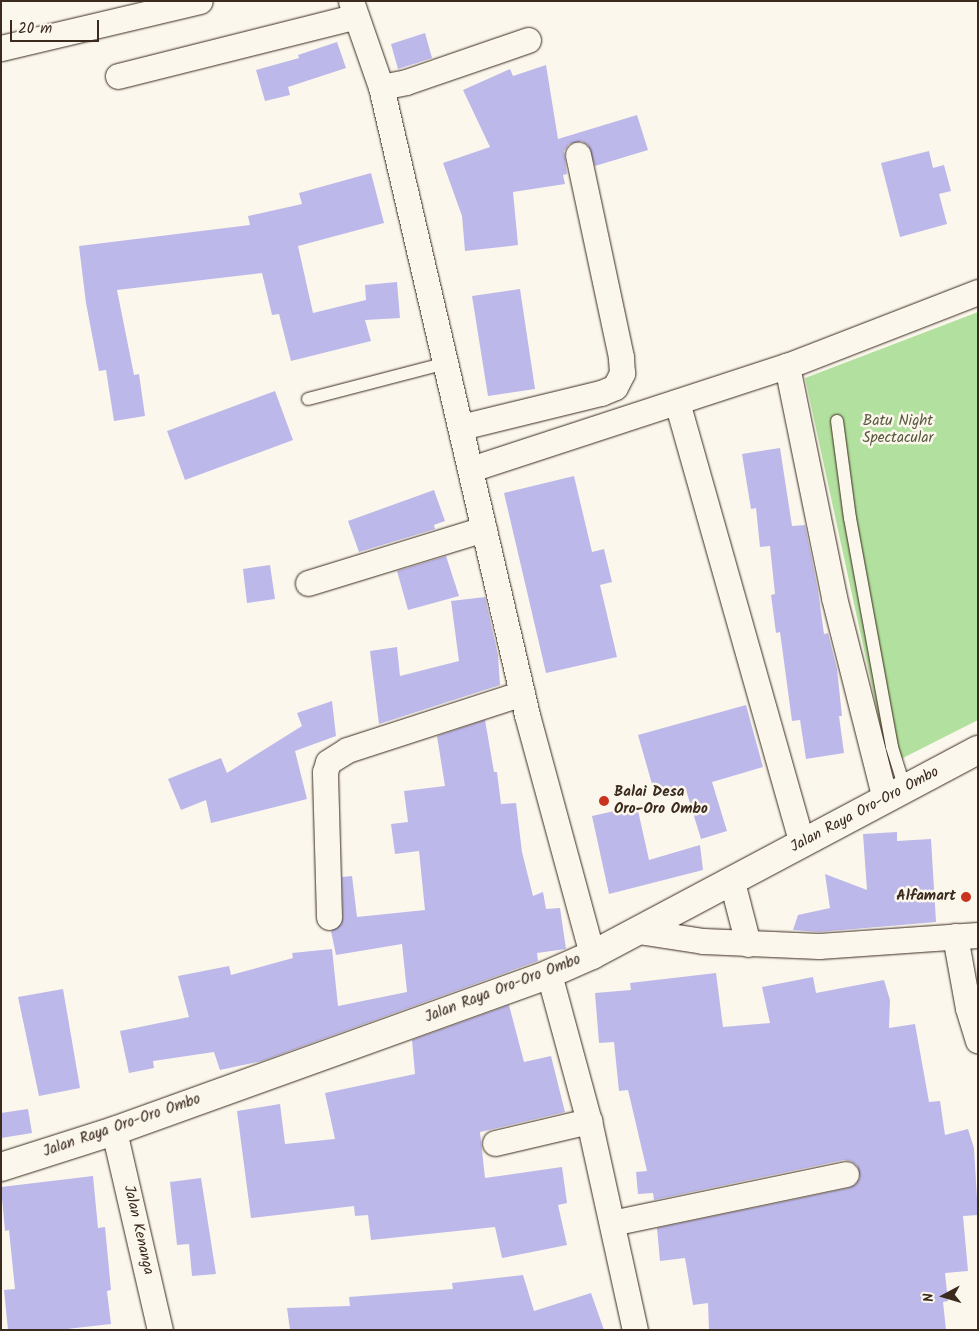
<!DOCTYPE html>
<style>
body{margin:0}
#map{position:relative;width:979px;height:1331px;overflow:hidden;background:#fbf7ec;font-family:Kalam,sans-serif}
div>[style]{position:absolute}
.green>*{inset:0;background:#b2e09e}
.building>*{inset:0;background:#bdb8ea}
.roads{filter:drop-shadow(0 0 1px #3b2a1e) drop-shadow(0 0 1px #3b2a1e)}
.lane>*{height:12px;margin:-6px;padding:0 6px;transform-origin:6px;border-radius:6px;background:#fbf7ec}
.street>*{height:25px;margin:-12.5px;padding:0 12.5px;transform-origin:12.5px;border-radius:12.5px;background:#fbf7ec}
.secondary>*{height:28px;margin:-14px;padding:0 14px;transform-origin:14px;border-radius:14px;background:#fbf7ec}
.dots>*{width:14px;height:14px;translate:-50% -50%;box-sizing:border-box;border:2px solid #fbf7ec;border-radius:50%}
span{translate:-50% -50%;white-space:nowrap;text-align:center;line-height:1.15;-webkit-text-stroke:5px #fbf7ec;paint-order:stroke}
.park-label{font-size:15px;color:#59583e}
.poi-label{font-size:15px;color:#3b2a1e;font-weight:700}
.left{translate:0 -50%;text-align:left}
.right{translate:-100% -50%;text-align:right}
.street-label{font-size:15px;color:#3b2a1e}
.frame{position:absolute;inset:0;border:2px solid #3b2a1e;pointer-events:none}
.north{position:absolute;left:919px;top:1271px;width:50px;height:50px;-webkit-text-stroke:4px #fbf7ec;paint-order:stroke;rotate:264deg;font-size:14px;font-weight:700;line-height:20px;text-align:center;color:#3b2a1e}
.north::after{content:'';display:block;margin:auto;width:18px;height:22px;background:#3b2a1e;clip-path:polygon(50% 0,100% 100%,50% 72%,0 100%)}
.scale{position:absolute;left:10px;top:20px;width:89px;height:22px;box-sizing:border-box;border:2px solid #3b2a1e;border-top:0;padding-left:6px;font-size:15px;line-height:18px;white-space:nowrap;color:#3b2a1e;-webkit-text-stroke:4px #fbf7ec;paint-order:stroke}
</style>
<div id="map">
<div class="green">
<div style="clip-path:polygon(978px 312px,978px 720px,889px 765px,805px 378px)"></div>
</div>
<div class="building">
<div style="clip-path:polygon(425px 33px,432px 58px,398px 69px,391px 44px)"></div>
<div style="clip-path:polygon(337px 42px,346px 68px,288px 87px,290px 95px,265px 101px,256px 70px,299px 58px,298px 55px)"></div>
<div style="clip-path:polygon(546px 65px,558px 139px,637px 115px,648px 150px,595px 166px,588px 145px,582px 141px,569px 144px,564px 151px,567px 174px,563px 175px,565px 184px,513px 192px,518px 245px,465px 251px,462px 216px,443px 163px,490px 147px,463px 90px,510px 69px,513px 76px)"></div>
<div style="clip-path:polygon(929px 151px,933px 168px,944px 165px,951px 191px,939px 194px,947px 224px,900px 237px,881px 163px)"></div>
<div style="clip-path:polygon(371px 173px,384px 223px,298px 246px,313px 313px,366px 300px,365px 285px,397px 282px,400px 318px,365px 320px,371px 341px,291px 361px,279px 314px,272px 315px,262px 273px,117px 290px,134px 375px,139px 374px,145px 416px,114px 421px,106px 370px,99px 371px,86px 303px,79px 246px,250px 225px,248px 216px,302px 204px,299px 193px)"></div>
<div style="clip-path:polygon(520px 289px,535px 389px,488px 396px,472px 296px)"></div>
<div style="clip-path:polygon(275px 391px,293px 440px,185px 480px,167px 431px)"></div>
<div style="clip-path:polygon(780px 448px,792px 526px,805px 525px,818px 590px,824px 634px,828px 633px,837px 669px,842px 716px,839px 716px,844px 753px,806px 759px,800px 720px,792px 721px,780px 632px,776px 633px,771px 595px,775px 594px,770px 546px,760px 547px,756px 508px,751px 509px,742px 454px)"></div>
<div style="clip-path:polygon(574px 476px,592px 552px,604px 549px,612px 582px,600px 585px,617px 657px,546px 673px,504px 493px)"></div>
<div style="clip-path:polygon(434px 490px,445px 521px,434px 525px,435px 529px,359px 552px,348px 521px)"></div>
<div style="clip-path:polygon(446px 556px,459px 596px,408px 610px,397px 571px)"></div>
<div style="clip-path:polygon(270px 565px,275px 599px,247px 603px,243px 569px)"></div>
<div style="clip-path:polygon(485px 597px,498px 655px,500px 685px,379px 724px,370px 651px,397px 647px,400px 676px,459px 661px,451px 601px)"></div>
<div style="clip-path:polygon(332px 701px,336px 736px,295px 751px,307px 799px,211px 823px,206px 800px,181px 810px,168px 779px,221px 758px,227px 773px,302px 726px,297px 713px)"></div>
<div style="clip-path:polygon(746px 705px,763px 767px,712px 782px,727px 831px,701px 839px,686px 790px,656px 798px,638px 735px)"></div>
<div style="clip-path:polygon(485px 720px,494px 772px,497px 772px,501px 804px,516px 803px,522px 852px,533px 896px,543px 892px,546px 909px,560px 908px,566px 949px,537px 953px,538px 961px,262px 1061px,220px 1070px,214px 1052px,153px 1061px,154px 1068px,129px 1073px,120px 1031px,189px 1017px,178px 976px,229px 966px,231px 975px,293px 958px,292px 953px,332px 949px,338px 1006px,407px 992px,402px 944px,336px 955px,331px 931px,341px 924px,343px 917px,342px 877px,352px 876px,357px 917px,425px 910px,419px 851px,395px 854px,391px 824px,408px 822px,404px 791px,445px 786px,437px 736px)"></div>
<div style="clip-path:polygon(637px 806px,649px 860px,700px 845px,703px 870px,609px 894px,592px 816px)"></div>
<div style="clip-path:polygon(897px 832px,897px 841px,931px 839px,936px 922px,819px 932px,793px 930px,798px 915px,830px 908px,825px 874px,867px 890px,863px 834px)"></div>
<div style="clip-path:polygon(716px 973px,723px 1027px,770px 1023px,762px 987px,813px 977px,816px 993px,884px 980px,890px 1000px,889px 1028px,915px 1024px,929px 1102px,940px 1101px,945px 1135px,968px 1129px,974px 1148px,978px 1215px,963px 1216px,968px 1271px,945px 1273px,948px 1301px,943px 1302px,946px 1330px,709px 1330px,708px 1303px,693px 1305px,685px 1258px,660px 1261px,657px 1228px,849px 1188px,856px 1184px,860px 1178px,857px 1165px,851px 1161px,844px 1160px,654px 1200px,653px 1193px,638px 1194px,636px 1172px,647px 1171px,628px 1090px,619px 1091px,614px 1042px,599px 1043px,595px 993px,631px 990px,630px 983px)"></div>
<div style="clip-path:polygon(63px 989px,80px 1088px,39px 1096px,18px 997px)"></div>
<div style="clip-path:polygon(509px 1005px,524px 1062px,551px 1056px,565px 1112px,480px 1132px,485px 1178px,562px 1167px,567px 1203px,558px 1205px,567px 1245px,502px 1258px,495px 1227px,371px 1240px,368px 1215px,355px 1216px,354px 1206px,251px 1218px,237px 1111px,280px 1104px,285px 1144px,335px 1139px,325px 1093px,415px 1074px,412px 1040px)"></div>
<div style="clip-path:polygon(28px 1109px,32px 1133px,1px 1138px,1px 1113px)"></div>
<div style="clip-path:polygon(93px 1176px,98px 1228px,105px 1227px,111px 1290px,107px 1291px,111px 1324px,58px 1330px,8px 1330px,4px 1290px,15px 1289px,9px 1230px,5px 1231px,1px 1187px)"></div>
<div style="clip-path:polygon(201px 1178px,216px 1274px,192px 1276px,189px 1244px,177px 1245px,170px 1182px)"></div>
<div style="clip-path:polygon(523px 1275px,534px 1311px,591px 1293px,604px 1330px,290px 1330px,287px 1308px,350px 1306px,349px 1297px,453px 1289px,452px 1283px)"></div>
</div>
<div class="roads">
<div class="lane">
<div style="left:308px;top:399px;width:143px;rotate:-14.6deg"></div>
<div style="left:837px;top:421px;width:98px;rotate:82.4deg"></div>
<div style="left:850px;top:518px;width:233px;rotate:79.6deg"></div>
<div style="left:892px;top:747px;width:44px;rotate:72.8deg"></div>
</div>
<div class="street">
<div style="left:351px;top:1px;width:91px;rotate:70.8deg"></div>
<div style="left:381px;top:87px;width:645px;rotate:76.91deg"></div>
<div style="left:527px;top:715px;width:249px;rotate:74.8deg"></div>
<div style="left:1px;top:48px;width:204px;rotate:-13.3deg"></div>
<div style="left:118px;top:76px;width:245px;rotate:-14.1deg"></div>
<div style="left:381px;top:87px;width:25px;rotate:-11deg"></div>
<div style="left:406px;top:82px;width:129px;rotate:-19deg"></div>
<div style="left:677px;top:402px;width:458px;rotate:74.2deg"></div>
<div style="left:461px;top:427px;width:144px;rotate:-13.7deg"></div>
<div style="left:601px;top:393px;width:15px;rotate:-23deg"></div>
<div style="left:615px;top:387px;width:16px;rotate:-63deg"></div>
<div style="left:622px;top:373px;width:16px;rotate:-94deg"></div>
<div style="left:621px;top:357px;width:207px;rotate:-102deg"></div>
<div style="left:471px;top:469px;width:332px;rotate:-18.1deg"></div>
<div style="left:308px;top:583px;width:184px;rotate:-17.1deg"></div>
<div style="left:885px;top:799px;width:208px;rotate:-104.2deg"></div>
<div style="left:834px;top:597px;width:236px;rotate:-101.5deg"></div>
<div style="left:787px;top:366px;width:205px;rotate:-21.2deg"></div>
<div style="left:732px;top:882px;width:64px;rotate:75.5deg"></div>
<div style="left:329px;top:917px;width:145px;rotate:-91.6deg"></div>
<div style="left:325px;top:772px;width:10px;rotate:-73deg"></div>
<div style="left:328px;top:762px;width:22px;rotate:-32deg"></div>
<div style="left:347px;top:750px;width:184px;rotate:-18deg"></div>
<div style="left:638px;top:931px;width:66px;rotate:8.7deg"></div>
<div style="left:703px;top:941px;width:116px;rotate:2.5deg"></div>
<div style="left:819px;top:946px;width:159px;rotate:-4deg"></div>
<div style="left:955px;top:936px;width:73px;rotate:79.8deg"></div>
<div style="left:968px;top:1008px;width:34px;rotate:73deg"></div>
<div style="left:549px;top:974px;width:152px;rotate:74.8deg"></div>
<div style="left:589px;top:1121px;width:214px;rotate:77.6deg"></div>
<div style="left:114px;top:1131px;width:204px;rotate:77deg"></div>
<div style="left:495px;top:1143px;width:97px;rotate:-13.2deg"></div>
<div style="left:612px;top:1223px;width:239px;rotate:-11.8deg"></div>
</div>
<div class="secondary">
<div style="left:1px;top:1167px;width:119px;rotate:-17.7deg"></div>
<div style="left:114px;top:1131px;width:462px;rotate:-19.8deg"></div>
<div style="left:549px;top:974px;width:47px;rotate:-23.8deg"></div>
<div style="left:592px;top:955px;width:437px;rotate:-28deg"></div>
</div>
</div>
<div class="dots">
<div style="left:604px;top:801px;background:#c8321e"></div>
<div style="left:966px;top:897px;background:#c8321e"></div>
</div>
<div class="park-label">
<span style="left:898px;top:430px">Batu Night<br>Spectacular</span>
</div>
<div class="poi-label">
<span class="left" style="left:614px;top:801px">Balai Desa<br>Oro-Oro Ombo</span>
<span class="right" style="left:956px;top:897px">Alfamart</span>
</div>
<div class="street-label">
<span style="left:865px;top:810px;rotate:-28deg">Jalan Raya Oro-Oro Ombo</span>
<span style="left:503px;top:989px;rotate:-21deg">Jalan Raya Oro-Oro Ombo</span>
<span style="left:122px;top:1126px;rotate:-19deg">Jalan Raya Oro-Oro Ombo</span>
<span style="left:138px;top:1230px;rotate:77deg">Jalan Kenanga</span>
</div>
<div class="frame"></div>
<div class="north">N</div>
<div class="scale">20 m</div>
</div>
